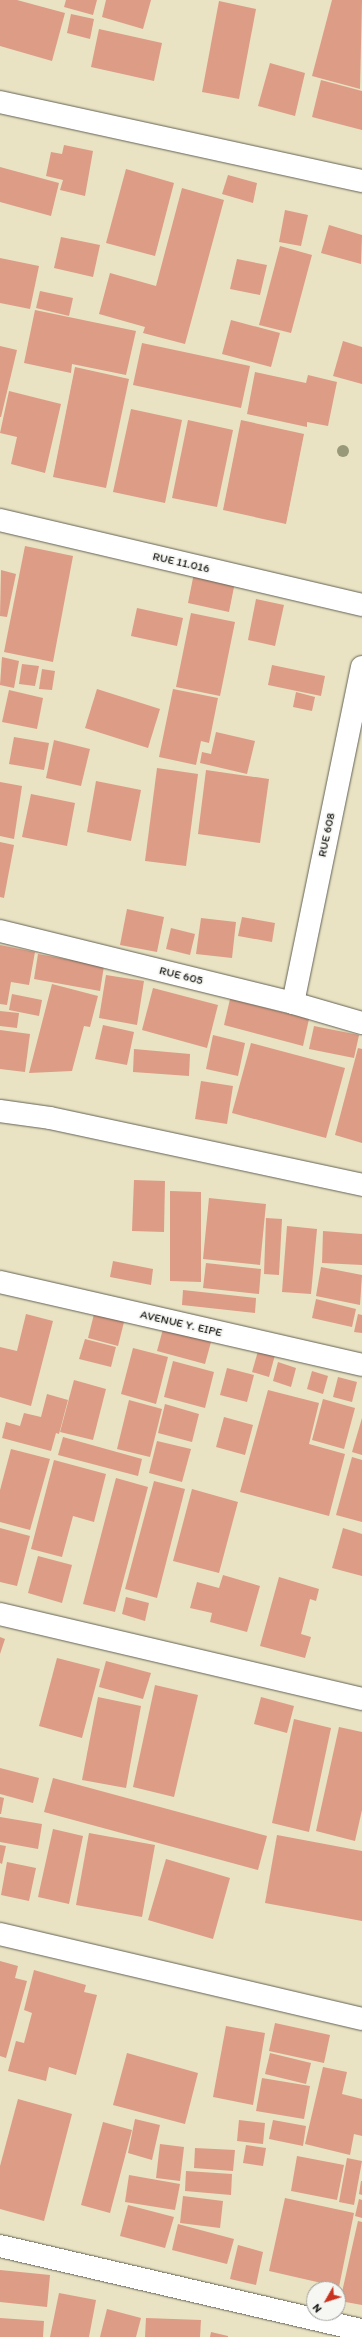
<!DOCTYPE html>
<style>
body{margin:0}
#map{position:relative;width:362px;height:2337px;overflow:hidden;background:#e9e3c3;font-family:Itim,sans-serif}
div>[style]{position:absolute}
.building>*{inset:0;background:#dd9c86}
.roads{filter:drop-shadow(0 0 1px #646256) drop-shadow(0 0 1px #646256)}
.street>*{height:22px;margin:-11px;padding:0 11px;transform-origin:11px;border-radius:11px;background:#fff}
.trees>*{width:12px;height:12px;margin:-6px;border-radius:50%;background:#979979}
span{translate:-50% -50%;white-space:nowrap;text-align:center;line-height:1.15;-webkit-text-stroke:3.5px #f6f6f2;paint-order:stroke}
.street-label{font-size:12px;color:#1c1c1c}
.north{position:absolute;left:306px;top:2281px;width:40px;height:40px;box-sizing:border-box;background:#f6f6f2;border:1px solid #9f9f9c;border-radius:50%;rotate:231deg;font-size:11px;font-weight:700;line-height:16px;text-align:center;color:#1c1c1c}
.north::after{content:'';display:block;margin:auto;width:14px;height:18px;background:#c8321e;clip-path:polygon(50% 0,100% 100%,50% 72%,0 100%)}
</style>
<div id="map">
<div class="building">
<div style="clip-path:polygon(0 0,17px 0,65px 13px,52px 61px,0 46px)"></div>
<div style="clip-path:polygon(66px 0,97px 0,93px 15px,64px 7px)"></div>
<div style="clip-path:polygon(106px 0,151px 0,143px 29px,102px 17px)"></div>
<div style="clip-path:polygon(332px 0,362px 0,360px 89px,312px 76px)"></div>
<div style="clip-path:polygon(219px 1px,256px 9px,239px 99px,202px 92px)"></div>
<div style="clip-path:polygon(71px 14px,94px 19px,90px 39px,67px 33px)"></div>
<div style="clip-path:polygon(99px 29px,162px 43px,154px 81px,91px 67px)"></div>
<div style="clip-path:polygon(270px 63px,305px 73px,295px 116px,258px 106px)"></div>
<div style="clip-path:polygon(321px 80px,362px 91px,362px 130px,312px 117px)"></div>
<div style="clip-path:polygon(64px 145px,93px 151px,85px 196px,60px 190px,63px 180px,46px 176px,51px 152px,62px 154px)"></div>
<div style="clip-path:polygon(0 167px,59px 183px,51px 216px,0 202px)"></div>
<div style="clip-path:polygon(126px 169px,174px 183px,155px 256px,106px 243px)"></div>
<div style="clip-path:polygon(228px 175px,257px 183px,253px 203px,222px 194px)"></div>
<div style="clip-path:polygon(182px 188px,224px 200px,185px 344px,143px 333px,145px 327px,99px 314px,110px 273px,156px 286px)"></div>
<div style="clip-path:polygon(285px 210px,308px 215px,301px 246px,279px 242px)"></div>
<div style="clip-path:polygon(329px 225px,362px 235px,361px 264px,321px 253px)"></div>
<div style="clip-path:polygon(61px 237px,100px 245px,93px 277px,54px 268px)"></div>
<div style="clip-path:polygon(280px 246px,312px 255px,291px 333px,259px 325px)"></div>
<div style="clip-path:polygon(0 258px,39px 266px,30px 309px,0 303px)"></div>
<div style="clip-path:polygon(237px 259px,267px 265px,260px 295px,230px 289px)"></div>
<div style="clip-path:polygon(40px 291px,73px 298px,69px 316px,36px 308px)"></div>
<div style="clip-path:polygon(35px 310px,136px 331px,126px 375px,72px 364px,71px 373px,24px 363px)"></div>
<div style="clip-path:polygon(231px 320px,280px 333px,271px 367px,222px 354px)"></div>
<div style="clip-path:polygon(343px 341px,362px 347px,362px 384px,333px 376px)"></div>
<div style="clip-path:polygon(142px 343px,250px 366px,241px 408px,133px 385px)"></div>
<div style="clip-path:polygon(0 346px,17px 350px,1px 417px,0 417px)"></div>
<div style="clip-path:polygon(75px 367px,129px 379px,106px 488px,53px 477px)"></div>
<div style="clip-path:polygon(255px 372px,306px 383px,308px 375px,337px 382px,328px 426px,307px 422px,307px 427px,247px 414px)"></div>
<div style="clip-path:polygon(9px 391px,61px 404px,45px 473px,11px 464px,17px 437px,0 433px)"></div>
<div style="clip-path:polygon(131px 409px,182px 420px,165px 503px,113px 492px)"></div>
<div style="clip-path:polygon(188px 420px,233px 430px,217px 507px,172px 498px)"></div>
<div style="clip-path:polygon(241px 420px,304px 434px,286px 524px,223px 510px)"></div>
<div style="clip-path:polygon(25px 546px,73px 556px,53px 662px,4px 652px)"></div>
<div style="clip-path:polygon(1px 570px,16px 574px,7px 617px,0 616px)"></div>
<div style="clip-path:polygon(194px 573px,235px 582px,229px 612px,188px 603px)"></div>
<div style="clip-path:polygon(256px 599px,284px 605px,275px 646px,248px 640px)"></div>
<div style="clip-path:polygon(137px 608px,183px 618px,177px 646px,131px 636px)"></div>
<div style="clip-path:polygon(191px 613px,235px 622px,220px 696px,176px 687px)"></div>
<div style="clip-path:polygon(2px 657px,19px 661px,14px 688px,0 685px)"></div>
<div style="clip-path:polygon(22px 664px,39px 666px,35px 686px,19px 684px)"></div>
<div style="clip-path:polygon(272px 665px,325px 676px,321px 696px,268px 685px)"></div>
<div style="clip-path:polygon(42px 669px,55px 671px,52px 690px,39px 689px)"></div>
<div style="clip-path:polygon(97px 689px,160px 709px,148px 748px,85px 728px)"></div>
<div style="clip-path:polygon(173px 689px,218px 698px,209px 743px,201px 741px,196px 765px,159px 757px)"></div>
<div style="clip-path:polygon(9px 690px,43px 698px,37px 729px,2px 722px)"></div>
<div style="clip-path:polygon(296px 692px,315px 697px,312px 711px,293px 707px)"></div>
<div style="clip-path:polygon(216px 732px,255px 741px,247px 774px,200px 763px,202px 752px,211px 754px)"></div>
<div style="clip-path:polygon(14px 737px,49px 743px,44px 770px,9px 764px)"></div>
<div style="clip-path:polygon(54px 740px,90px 749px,81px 786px,46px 778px)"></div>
<div style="clip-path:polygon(157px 768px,198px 774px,186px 866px,145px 861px)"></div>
<div style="clip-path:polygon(206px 770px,269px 779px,260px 843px,198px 834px)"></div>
<div style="clip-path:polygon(96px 781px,141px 790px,131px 841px,87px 832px)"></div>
<div style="clip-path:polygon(0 782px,22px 786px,14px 839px,0 836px)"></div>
<div style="clip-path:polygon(31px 794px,75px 803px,67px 846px,22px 837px)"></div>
<div style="clip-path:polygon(0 842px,14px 845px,4px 898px,0 897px)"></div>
<div style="clip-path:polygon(127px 909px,164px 917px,157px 952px,120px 945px)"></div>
<div style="clip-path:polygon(242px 917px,275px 923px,272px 942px,238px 936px)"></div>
<div style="clip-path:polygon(201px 918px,236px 922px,232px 958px,196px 954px)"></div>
<div style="clip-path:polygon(171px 928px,195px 934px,190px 955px,166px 949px)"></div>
<div style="clip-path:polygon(0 945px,35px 952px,29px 985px,11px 982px,7px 1005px,0 1004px)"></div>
<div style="clip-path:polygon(38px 954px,104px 966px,100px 991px,34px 979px)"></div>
<div style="clip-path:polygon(106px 975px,144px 981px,137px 1025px,99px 1018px)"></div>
<div style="clip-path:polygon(52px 984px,98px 996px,90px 1027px,84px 1026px,72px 1071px,29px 1073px)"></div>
<div style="clip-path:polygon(153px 988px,218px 1005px,207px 1048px,142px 1030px)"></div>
<div style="clip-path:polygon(12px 994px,42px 1000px,39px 1016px,9px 1010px)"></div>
<div style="clip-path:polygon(230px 999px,309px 1019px,303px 1046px,224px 1025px)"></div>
<div style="clip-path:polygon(0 1011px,19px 1013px,17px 1028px,0 1026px)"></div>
<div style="clip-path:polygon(103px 1025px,134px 1032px,127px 1065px,95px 1059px)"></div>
<div style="clip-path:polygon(314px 1026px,359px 1035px,354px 1058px,309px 1049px)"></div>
<div style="clip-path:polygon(0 1030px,30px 1034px,25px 1072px,0 1069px)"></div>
<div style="clip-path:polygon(213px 1035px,245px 1043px,238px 1076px,206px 1069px)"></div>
<div style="clip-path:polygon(251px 1043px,345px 1068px,326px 1138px,232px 1113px)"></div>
<div style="clip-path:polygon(358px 1048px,362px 1049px,362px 1143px,335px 1135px)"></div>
<div style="clip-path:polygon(134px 1049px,190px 1054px,189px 1076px,133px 1072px)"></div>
<div style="clip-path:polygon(201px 1081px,233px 1086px,227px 1124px,195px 1119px)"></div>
<div style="clip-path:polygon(134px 1180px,165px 1181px,164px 1232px,132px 1231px)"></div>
<div style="clip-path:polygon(170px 1191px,201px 1192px,201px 1282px,170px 1281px)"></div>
<div style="clip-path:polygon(209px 1198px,266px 1204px,260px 1265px,203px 1259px)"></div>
<div style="clip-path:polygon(266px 1218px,282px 1219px,279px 1275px,264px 1274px)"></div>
<div style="clip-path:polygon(287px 1226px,317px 1229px,311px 1294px,282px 1292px)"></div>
<div style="clip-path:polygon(323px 1231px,362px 1234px,362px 1265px,322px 1263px)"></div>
<div style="clip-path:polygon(113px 1261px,153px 1269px,151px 1285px,110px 1277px)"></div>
<div style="clip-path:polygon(206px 1263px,261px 1269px,259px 1294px,203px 1288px)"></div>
<div style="clip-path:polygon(321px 1267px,362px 1275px,360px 1305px,316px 1296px)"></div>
<div style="clip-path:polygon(183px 1290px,256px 1298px,255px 1313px,182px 1305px)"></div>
<div style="clip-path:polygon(316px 1299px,356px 1309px,352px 1327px,312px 1318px)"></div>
<div style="clip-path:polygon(95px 1310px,125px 1318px,118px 1346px,88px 1338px)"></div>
<div style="clip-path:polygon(26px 1314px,53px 1321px,31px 1406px,0 1397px,0 1347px,17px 1351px)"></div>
<div style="clip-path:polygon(358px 1314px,362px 1315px,362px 1333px,354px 1332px)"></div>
<div style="clip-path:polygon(163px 1329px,211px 1342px,205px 1364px,157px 1351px)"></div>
<div style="clip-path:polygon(85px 1339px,116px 1347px,111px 1367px,79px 1359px)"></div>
<div style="clip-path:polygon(133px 1348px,168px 1357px,156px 1404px,121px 1394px)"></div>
<div style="clip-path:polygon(258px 1351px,275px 1355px,269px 1377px,252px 1372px)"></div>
<div style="clip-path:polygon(173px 1361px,214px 1372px,205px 1408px,164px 1397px)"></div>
<div style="clip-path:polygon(278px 1362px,296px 1368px,291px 1387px,273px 1381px)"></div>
<div style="clip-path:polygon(227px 1368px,254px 1375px,247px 1402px,220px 1395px)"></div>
<div style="clip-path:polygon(312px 1371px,328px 1376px,323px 1394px,307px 1389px)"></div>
<div style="clip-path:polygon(338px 1377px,357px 1382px,352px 1402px,333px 1397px)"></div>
<div style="clip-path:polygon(74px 1380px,106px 1389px,93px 1440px,60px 1432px)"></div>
<div style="clip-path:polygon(268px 1390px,319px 1403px,309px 1444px,345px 1454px,329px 1516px,240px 1492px)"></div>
<div style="clip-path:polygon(47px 1394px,68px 1400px,59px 1434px,56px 1433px,51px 1451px,2px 1438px,6px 1422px,20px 1426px,24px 1413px,41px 1417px)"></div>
<div style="clip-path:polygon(323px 1399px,355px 1408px,344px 1449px,312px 1440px)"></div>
<div style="clip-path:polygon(129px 1400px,162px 1409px,150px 1457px,117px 1449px)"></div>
<div style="clip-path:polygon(165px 1404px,199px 1414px,192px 1442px,158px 1433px)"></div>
<div style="clip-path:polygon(224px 1417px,253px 1425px,245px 1455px,216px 1447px)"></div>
<div style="clip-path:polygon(362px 1418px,362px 1455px,352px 1452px)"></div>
<div style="clip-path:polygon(63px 1437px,142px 1459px,138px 1476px,58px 1455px)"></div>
<div style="clip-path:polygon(157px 1441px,191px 1449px,182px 1482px,149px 1473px)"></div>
<div style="clip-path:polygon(11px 1449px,50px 1459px,30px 1530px,0 1522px,0 1490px)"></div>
<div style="clip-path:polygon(352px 1457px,362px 1460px,362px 1522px,336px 1515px)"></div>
<div style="clip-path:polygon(54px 1460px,106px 1474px,94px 1522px,73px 1516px,62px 1557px,31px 1549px)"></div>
<div style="clip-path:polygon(116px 1478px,148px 1487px,115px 1612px,83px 1604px)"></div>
<div style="clip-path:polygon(154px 1481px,185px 1489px,157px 1598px,125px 1589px)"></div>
<div style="clip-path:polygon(192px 1489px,238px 1502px,219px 1573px,173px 1561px)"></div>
<div style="clip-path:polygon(0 1528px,30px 1536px,17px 1586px,0 1582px)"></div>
<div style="clip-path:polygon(343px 1528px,362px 1534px,362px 1576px,332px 1568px)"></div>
<div style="clip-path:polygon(38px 1556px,72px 1565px,62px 1603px,28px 1593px)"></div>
<div style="clip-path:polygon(223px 1575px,260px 1586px,247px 1632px,210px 1622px,212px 1613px,190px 1608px,197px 1582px,219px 1588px)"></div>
<div style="clip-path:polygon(279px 1577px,319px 1589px,316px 1601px,310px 1599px,301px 1634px,311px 1637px,305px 1658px,260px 1646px)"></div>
<div style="clip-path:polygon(126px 1597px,149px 1603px,145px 1621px,122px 1614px)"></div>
<div style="clip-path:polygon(0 1637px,5px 1639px,0 1654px)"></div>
<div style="clip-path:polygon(57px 1658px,100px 1669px,82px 1738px,39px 1726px)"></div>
<div style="clip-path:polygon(106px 1661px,151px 1673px,143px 1699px,99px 1687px)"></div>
<div style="clip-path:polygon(155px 1685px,198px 1695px,174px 1797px,133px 1787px)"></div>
<div style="clip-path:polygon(98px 1697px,141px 1706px,126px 1788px,82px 1780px)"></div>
<div style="clip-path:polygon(261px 1697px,294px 1706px,287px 1733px,254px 1724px)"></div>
<div style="clip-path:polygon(294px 1719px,331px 1728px,309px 1832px,272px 1823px)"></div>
<div style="clip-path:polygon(339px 1727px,362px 1732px,362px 1810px,355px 1841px,316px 1831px)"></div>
<div style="clip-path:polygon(0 1768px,39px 1778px,33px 1803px,0 1794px)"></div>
<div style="clip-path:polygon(53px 1778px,267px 1836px,258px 1870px,44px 1812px)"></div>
<div style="clip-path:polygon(0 1797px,4px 1798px,1px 1814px,0 1814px)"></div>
<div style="clip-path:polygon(0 1817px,42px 1824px,38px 1849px,0 1842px)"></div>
<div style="clip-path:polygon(53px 1829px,83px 1836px,69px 1904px,38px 1897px)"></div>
<div style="clip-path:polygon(89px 1833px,155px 1845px,142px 1917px,76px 1905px)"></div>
<div style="clip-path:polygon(277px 1835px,362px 1851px,362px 1921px,265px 1903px)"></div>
<div style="clip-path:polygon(0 1845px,6px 1846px,2px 1864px,0 1863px)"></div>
<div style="clip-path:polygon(166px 1859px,230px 1878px,213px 1939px,148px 1920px)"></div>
<div style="clip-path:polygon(7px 1862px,36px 1868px,29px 1901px,1px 1895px)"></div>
<div style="clip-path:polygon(0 1961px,18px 1966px,15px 1978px,27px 1981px,6px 2058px,0 2056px)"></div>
<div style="clip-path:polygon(34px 1970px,86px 1985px,84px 1992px,97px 1995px,76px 2075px,49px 2067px,46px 2081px,8px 2071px,16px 2041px,24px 2043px,32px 2013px,24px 2010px)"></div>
<div style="clip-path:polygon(275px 2023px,330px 2035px,324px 2063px,269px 2051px)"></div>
<div style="clip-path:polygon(226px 2026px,265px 2033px,253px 2105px,213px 2097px)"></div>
<div style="clip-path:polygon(127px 2053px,198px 2073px,185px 2124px,113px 2105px)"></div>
<div style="clip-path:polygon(270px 2053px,311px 2063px,306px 2084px,265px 2074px)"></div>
<div style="clip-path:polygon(323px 2067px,347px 2072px,342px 2094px,362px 2099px,362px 2136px,354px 2134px,350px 2155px,305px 2144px)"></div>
<div style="clip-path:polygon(262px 2078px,310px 2086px,304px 2119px,256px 2111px)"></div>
<div style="clip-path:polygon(18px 2099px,72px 2114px,44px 2221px,0 2209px,0 2166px)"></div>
<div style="clip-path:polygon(135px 2119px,160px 2125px,152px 2160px,128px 2153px)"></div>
<div style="clip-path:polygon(239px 2120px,265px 2123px,263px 2144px,237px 2141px)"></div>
<div style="clip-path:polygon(273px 2120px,306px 2126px,303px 2146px,269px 2139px)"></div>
<div style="clip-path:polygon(103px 2122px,132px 2130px,110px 2213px,81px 2205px)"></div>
<div style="clip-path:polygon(160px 2144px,184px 2147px,180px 2181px,156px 2178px)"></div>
<div style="clip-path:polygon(246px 2145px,266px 2148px,263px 2166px,243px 2163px)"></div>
<div style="clip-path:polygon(195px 2148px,235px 2150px,233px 2171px,194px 2168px)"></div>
<div style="clip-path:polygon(297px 2156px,344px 2165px,337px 2200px,291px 2191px)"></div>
<div style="clip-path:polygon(347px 2158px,362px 2161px,354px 2205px,339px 2202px)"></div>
<div style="clip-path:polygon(186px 2171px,232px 2174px,231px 2195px,185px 2191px)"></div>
<div style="clip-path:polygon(129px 2175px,180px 2184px,175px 2210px,125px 2202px)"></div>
<div style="clip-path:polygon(361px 2181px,362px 2181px,362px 2195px,359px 2194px)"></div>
<div style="clip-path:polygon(183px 2196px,223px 2201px,220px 2228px,180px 2223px)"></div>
<div style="clip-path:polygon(285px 2198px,354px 2213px,339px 2287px,269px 2271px)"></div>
<div style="clip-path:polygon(359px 2199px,362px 2200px,362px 2218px,355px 2216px)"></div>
<div style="clip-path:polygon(128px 2205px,174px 2217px,165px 2248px,120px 2236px)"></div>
<div style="clip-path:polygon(358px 2221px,362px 2222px,362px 2305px,340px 2301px)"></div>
<div style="clip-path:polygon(178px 2224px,234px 2239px,227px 2264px,172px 2250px)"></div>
<div style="clip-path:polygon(238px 2245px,263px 2252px,256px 2285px,230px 2279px)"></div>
<div style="clip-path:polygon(0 2270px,50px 2275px,47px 2307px,0 2302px)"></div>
<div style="clip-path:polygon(59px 2293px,96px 2300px,89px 2337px,50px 2337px)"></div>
<div style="clip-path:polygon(107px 2309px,141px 2318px,136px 2337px,100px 2337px)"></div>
<div style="clip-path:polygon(0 2318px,44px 2321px,43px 2337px,0 2337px)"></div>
<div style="clip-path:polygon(146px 2318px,201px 2320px,200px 2337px,145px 2337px)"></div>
<div style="clip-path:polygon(211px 2332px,228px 2336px,228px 2337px,210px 2337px)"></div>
</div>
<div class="roads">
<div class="street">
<div style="left:0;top:102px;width:371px;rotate:12.3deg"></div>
<div style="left:0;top:520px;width:372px;rotate:13.2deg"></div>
<div style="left:0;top:931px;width:302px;rotate:13.8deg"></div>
<div style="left:293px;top:1003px;width:72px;rotate:16.2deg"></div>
<div style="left:293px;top:1003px;width:343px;rotate:-78.4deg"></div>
<div style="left:0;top:1111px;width:50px;rotate:8deg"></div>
<div style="left:50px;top:1118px;width:319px;rotate:12.1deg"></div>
<div style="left:0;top:1282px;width:371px;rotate:12.9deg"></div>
<div style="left:0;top:1614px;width:372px;rotate:13.2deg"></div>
<div style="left:0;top:1934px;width:372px;rotate:13.2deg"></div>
<div style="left:0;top:2246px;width:372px;rotate:13.1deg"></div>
</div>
</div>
<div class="trees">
<div style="left:343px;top:451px"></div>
</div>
<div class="street-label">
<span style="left:181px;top:563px;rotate:13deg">RUE 11.016</span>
<span style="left:327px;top:835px;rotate:-78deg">RUE 608</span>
<span style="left:181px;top:976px;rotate:14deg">RUE 605</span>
<span style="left:181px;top:1324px;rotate:13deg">AVENUE Y. EIPE</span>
</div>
<div class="north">N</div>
</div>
